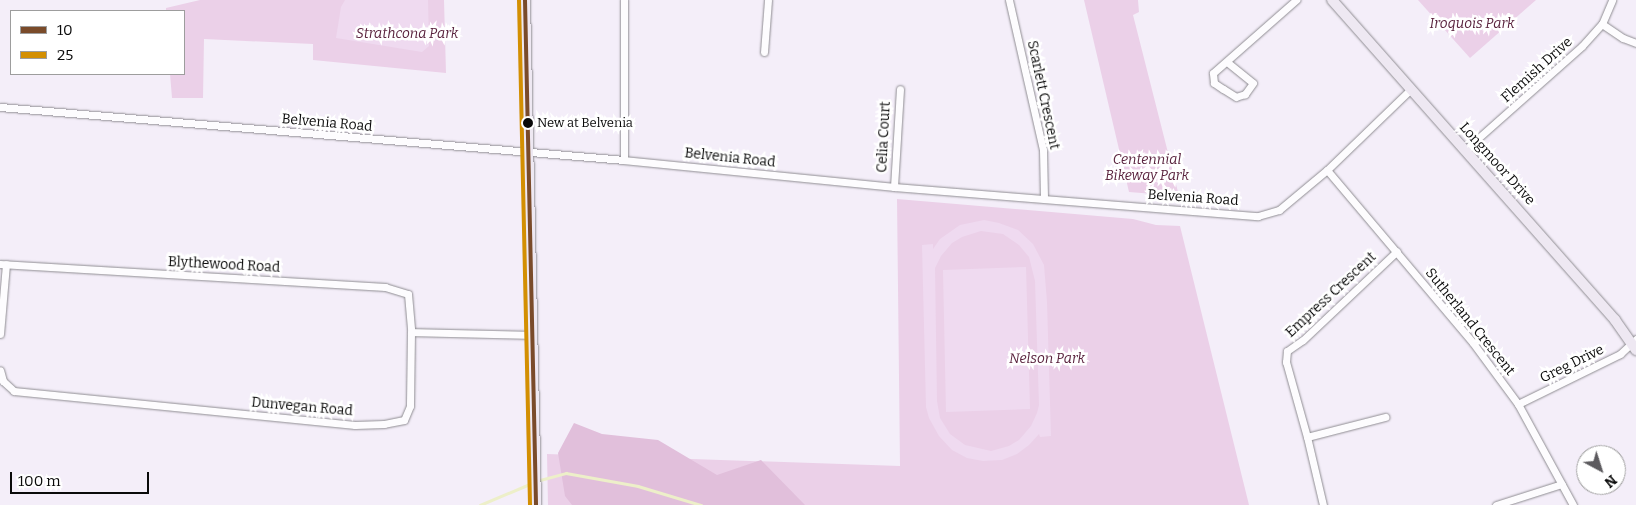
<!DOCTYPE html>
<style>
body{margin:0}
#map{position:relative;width:1636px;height:505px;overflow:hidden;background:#f4eef9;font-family:Bitter,serif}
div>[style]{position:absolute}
.green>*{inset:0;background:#ebd0e8}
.forest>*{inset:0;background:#e1bfdb}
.pitch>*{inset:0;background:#efdaf0}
.stream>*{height:2.5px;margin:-1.25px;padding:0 1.25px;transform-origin:1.25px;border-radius:1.25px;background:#edefc9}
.roads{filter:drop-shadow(0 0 1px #8f8d92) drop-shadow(0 0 1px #8f8d92)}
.street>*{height:7px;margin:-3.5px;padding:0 3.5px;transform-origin:3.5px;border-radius:3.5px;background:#fdfcfe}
.secondary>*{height:10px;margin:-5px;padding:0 5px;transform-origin:5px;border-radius:5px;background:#eee8f2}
.bus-1>*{height:4px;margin:-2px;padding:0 2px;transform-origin:2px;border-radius:2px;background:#7a4b2a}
.bus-2>*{height:4px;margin:-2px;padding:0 2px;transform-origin:2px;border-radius:2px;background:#d38f02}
.dots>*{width:14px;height:14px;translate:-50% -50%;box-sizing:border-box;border:2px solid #fff;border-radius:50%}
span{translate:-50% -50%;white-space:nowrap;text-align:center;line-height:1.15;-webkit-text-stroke:5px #fff;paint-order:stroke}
.bus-label{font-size:13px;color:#0a0a0a}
.left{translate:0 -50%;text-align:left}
.park-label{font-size:14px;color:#5a233e;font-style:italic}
.street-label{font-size:14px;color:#0a0a0a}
.legend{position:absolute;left:10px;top:10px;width:175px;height:65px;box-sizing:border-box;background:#fff;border:1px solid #9d9d9d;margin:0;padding:6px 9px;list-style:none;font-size:15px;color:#0a0a0a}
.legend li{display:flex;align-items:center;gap:10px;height:25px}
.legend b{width:25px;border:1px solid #9d9d9d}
.north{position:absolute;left:1576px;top:445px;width:50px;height:50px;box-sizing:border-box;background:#fff;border:1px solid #9d9d9d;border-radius:50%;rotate:140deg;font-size:14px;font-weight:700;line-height:20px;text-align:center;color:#0a0a0a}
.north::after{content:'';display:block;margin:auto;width:18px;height:22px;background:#5c5a5e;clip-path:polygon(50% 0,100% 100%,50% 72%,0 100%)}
.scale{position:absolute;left:10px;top:472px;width:139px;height:22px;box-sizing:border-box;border:2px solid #0a0a0a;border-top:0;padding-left:6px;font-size:15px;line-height:18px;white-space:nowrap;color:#0a0a0a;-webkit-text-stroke:4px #fff;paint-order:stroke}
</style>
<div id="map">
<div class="green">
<div style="clip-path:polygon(200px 0,444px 0,446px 73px,313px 60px,313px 44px,204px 39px,203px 98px,172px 98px,170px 74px,184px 74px,184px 11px,166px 11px,166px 8px)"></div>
<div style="clip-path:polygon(1084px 0,1138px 0,1139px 12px,1133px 15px,1179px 196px,1129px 192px)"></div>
<div style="clip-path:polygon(1418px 0,1536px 0,1470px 58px)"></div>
<div style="clip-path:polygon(897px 199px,1133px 219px,1156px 225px,1180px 226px,1249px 505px,548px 505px,547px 454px,900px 466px)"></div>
</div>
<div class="forest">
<div style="clip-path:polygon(574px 423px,602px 434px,658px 440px,717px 475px,761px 460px,805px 505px,572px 505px,565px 496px,558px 453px)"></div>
</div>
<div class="pitch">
<div style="clip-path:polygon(345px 0,428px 0,429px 46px,422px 52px,336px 38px,341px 7px)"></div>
<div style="clip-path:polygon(evenodd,984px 220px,999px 223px,1018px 230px,1033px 244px,1044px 265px,1047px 302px,1051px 436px,1040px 437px,1039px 434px,1029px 445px,1017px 454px,1002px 460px,983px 461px,967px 458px,952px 450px,939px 436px,929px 418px,926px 407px,922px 245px,933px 244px,933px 249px,940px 239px,960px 225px,984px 220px,981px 231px,1003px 234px,1019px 245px,1029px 257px,1035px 281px,1039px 405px,1037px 413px,1031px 426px,1019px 440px,1009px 446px,991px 451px,965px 445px,950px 434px,940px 418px,937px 401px,935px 268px,941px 256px,952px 243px,962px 237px,981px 231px)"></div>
<div style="clip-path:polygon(1026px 267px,1030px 409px,946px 412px,943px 270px)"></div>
</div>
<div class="stream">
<div style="left:540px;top:480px;width:27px;rotate:-15deg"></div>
<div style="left:566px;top:473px;width:73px;rotate:10.2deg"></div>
<div style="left:638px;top:486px;width:66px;rotate:16.8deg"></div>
<div style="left:480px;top:505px;width:56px;rotate:-22.9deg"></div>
</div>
<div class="roads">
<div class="street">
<div style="left:624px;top:0;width:160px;rotate:90deg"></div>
<div style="left:1009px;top:0;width:154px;rotate:77.2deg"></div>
<div style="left:1043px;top:150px;width:47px;rotate:88.8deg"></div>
<div style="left:1602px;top:24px;width:25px;rotate:34deg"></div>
<div style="left:1623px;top:38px;width:14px;rotate:21deg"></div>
<div style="left:764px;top:52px;width:52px;rotate:-85.6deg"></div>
<div style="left:1227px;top:62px;width:33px;rotate:39deg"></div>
<div style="left:1253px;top:83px;width:14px;rotate:126deg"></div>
<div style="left:1245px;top:94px;width:9px;rotate:162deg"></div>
<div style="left:1236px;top:97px;width:15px;rotate:-148deg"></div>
<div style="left:1223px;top:89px;width:11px;rotate:-146deg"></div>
<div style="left:1214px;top:83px;width:10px;rotate:-96deg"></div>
<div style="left:1213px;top:73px;width:111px;rotate:-41.3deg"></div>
<div style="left:0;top:107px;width:626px;rotate:4.85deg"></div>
<div style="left:624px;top:160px;width:271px;rotate:5.7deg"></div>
<div style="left:894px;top:187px;width:365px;rotate:4.6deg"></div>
<div style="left:1258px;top:216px;width:22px;rotate:-16deg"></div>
<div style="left:1279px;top:210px;width:62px;rotate:-39.8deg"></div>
<div style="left:1327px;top:170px;width:117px;rotate:-44deg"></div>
<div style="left:1466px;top:149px;width:155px;rotate:-41.6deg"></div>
<div style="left:1582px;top:46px;width:30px;rotate:-48deg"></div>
<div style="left:1602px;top:24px;width:26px;rotate:-67deg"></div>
<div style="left:1327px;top:170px;width:226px;rotate:49.8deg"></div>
<div style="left:1473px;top:343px;width:76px;rotate:53.6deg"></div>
<div style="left:1518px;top:404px;width:115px;rotate:61.4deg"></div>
<div style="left:894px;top:187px;width:98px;rotate:-86.5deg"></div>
<div style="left:0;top:264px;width:386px;rotate:3.4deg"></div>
<div style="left:385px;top:287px;width:24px;rotate:17deg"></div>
<div style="left:408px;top:294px;width:38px;rotate:85deg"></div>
<div style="left:411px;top:332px;width:74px;rotate:90.8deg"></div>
<div style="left:410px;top:406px;width:15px;rotate:113deg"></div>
<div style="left:404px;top:420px;width:20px;rotate:169deg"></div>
<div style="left:384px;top:424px;width:29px;rotate:178deg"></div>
<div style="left:355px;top:425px;width:343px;rotate:-174.3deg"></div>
<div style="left:14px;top:391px;width:15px;rotate:-138deg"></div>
<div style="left:3px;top:381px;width:11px;rotate:-105deg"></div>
<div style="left:411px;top:332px;width:121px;rotate:1.4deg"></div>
<div style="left:0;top:334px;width:70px;rotate:-85.1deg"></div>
<div style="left:1518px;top:404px;width:114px;rotate:-26.1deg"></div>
<div style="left:1620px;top:354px;width:22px;rotate:-43deg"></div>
<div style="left:1307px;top:437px;width:81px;rotate:-14.4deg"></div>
<div style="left:1323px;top:505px;width:70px;rotate:-103.2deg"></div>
<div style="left:1307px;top:437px;width:78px;rotate:-105.6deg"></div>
<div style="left:1286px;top:362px;width:11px;rotate:-85deg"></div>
<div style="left:1287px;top:351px;width:19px;rotate:-35deg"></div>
<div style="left:1303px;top:340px;width:129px;rotate:-43.4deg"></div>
<div style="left:1496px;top:505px;width:69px;rotate:-17.7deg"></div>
</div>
<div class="secondary">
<div style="left:525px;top:0;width:505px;rotate:88.75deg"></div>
<div style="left:1332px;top:0;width:427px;rotate:48.5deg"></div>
<div style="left:1615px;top:320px;width:37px;rotate:55deg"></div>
</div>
</div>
<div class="bus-1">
<div style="left:525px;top:0;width:505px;rotate:88.75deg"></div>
</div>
<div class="bus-2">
<div style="left:519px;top:0;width:505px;rotate:88.75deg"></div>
</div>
<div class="dots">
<div style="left:528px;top:123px;background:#0a0a0a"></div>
</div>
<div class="bus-label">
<span class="left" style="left:537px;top:123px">New at Belvenia</span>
</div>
<div class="park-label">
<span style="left:1472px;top:24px">Iroquois Park</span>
<span style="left:407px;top:34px">Strathcona Park</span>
<span style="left:1147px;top:168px">Centennial<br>Bikeway Park</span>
<span style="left:1047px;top:359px">Nelson Park</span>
</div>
<div class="street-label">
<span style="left:1537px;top:70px;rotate:-42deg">Flemish Drive</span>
<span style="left:1043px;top:95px;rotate:78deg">Scarlett Crescent</span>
<span style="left:327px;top:123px;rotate:5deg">Belvenia Road</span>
<span style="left:884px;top:137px;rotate:-87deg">Celia Court</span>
<span style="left:730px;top:158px;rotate:6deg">Belvenia Road</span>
<span style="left:1497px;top:164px;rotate:48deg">Longmoor Drive</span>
<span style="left:1193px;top:198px;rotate:4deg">Belvenia Road</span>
<span style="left:224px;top:265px;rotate:3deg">Blythewood Road</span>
<span style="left:1331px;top:295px;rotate:-43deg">Empress Crescent</span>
<span style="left:1470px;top:322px;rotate:51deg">Sutherland Crescent</span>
<span style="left:1572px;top:364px;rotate:-26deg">Greg Drive</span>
<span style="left:302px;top:407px;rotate:5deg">Dunvegan Road</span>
</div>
<ul class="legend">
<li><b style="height:6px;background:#7a4b2a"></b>10</li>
<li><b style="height:6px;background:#d38f02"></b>25</li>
</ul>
<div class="north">N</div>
<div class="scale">100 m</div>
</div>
